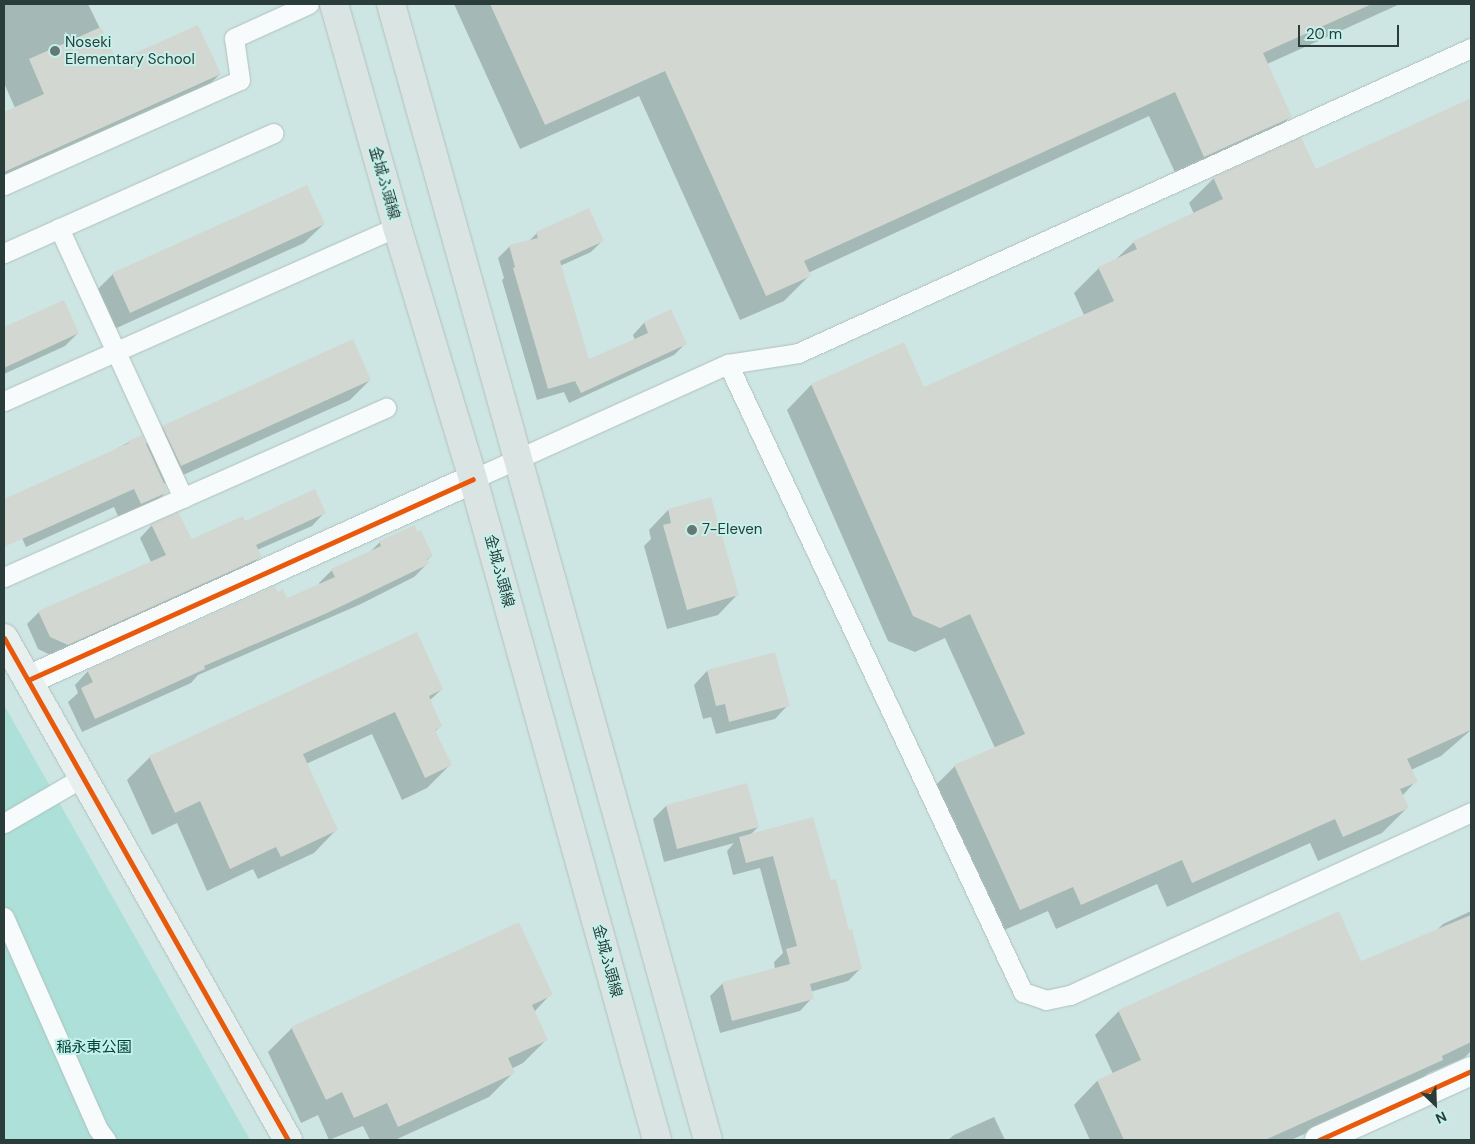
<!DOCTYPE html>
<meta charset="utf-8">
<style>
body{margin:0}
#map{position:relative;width:1475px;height:1144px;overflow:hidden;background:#cee6e3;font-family:"DM Sans","Noto Sans JP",sans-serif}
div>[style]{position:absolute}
.green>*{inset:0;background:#ace0d9}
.shadow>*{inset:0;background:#0003}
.building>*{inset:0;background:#d3d7d2}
.roads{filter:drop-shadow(0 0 1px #aec1be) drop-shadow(0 0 1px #aec1be)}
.lane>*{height:19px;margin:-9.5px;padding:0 9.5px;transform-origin:9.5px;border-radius:9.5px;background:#f8fbfb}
.street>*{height:28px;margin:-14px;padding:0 14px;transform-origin:14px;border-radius:14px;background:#f8fbfb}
.secondary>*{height:28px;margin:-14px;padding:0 14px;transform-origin:14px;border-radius:14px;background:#e8efef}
.primary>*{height:28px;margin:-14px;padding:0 14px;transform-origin:14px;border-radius:14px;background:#dae4e3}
.cycleway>*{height:5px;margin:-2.5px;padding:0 2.5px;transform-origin:2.5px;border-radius:2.5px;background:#e8590c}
.dots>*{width:14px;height:14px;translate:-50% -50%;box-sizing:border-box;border:2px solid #c4f1ea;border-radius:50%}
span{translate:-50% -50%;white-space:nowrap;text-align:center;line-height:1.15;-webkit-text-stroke:4px #c4f1ea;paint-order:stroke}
.poi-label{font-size:15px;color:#2b3d3a}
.left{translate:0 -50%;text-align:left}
.street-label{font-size:15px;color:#2b3d3a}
.park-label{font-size:15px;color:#00403a}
.frame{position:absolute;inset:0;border:5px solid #2b3d3a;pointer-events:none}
.north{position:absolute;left:1410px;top:1079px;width:50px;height:50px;-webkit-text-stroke:4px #c4f1ea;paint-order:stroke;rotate:156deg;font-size:14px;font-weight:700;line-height:20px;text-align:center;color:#2b3d3a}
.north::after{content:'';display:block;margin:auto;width:18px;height:22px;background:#2b3d3a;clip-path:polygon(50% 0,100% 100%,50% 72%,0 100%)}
.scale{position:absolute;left:1298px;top:25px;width:101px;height:22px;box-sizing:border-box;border:2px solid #2b3d3a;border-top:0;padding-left:6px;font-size:15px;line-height:18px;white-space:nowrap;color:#2b3d3a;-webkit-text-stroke:4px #c4f1ea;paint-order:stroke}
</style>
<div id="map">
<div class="green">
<div style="clip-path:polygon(4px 705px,250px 1140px,4px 1140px)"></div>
</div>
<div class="shadow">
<div style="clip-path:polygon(4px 4px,88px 4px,117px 63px,220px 74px,195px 99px,4px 185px,4px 114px,15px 108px,4px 83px)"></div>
<div style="clip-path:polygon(454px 4px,1400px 4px,1267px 64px,1291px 116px,1265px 142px,1179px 181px,1149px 116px,808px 273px,809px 276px,784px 301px,740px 320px,639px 96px,520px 149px)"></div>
<div style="clip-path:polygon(1471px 99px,1471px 730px,1441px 756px,1411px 770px,1416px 781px,1402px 796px,1407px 808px,1382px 833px,1318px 861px,1310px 843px,1167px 907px,1157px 884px,1056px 929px,1048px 911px,995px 934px,930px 791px,955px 766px,995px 748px,945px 638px,915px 652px,888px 641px,787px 410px,811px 385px,924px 388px,1084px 315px,1074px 293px,1099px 268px,1114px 261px,1134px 242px,1194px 214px,1189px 203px,1214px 178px,1315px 170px)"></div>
<div style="clip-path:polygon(324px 224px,304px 243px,110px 331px,93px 294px,113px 274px)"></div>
<div style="clip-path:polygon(537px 233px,602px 241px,591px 252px,560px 266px,588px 361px,635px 340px,633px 335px,644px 323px,670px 311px,685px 344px,674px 355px,569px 403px,564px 392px,537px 400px,502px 280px,504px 278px,498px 258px,510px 246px,528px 242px)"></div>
<div style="clip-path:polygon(63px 301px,78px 333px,65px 346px,4px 374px,4px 328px)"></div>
<div style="clip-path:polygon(370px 380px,350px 400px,163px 484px,166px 492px,147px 512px,121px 523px,114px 507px,26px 547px,9px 509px,129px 442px,145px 445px,163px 427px)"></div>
<div style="clip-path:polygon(668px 510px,737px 595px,718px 615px,667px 629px,644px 546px,651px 539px,649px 530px)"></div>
<div style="clip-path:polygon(324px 513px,312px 526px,257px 550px,260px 557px,248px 569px,55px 657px,38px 649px,27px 624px,39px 612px,151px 562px,140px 538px,152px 525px,191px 541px,245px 523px)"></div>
<div style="clip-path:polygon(380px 542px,432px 556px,426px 561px,427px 564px,414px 577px,361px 604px,198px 675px,191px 683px,82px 732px,68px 702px,78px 693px,75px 685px,88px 671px,277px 594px,286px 600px,320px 585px,319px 583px,332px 570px,369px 553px)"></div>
<div style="clip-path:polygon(774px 654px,788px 705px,775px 719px,716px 734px,711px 717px,703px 719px,694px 685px,707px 671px)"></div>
<div style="clip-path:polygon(442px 689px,429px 701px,441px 726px,434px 732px,450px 765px,427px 788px,402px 800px,372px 734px,306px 764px,336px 830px,314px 853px,258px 879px,253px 869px,207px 891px,177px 823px,152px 835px,127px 780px,150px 757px)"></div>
<div style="clip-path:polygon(666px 806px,758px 827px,749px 836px,830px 882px,861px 968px,848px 981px,810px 992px,812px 998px,800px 1011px,720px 1033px,710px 996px,723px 983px,775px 969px,774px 962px,783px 953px,760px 868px,733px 875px,727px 851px,734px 843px,664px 862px,653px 819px)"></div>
<div style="clip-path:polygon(1471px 911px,1471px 1051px,1464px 1058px,1427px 1074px,1418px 1083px,1291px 1140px,1090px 1140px,1074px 1105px,1097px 1081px,1113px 1074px,1095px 1035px,1119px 1011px,1360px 963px,1435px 932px,1443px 924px)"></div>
<div style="clip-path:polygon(551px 994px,534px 1012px,547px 1039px,523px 1063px,511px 1069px,513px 1073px,489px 1097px,395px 1140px,370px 1140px,363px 1126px,329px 1140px,318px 1115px,301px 1123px,268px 1052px,292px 1028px)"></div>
<div style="clip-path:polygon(994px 1117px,1005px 1140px,948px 1140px,954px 1135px)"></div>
</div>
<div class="building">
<div style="clip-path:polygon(490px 4px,1372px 4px,1263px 53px,1292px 117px,1204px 157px,1175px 92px,804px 261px,811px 276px,766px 296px,665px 71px,545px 125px)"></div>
<div style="clip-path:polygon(198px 25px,221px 74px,4px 172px,4px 112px,44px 94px,29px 59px,101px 27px,117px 61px)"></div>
<div style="clip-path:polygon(1471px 98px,1471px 730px,1407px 759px,1418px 782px,1400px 789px,1409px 808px,1343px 837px,1335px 819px,1192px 883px,1182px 860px,1081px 905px,1073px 887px,1020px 910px,954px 765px,1025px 734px,970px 614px,940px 628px,913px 616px,811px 384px,904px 342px,924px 387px,1114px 301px,1098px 267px,1137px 249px,1133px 241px,1223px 199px,1213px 177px,1301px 137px,1316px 169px)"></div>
<div style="clip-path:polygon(307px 185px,325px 224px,130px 313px,112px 273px)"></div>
<div style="clip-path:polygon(589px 208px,604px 241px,560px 261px,589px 359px,648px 333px,644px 322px,671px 309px,687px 344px,581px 393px,575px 381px,548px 389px,513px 268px,515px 267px,509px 245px,538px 238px,536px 232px)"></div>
<div style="clip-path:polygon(64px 300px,79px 333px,4px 368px,4px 327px)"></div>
<div style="clip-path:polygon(353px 339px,371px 380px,181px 466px,162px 426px)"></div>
<div style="clip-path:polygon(142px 435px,168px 492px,141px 504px,134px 489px,4px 547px,4px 499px,129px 443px,128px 441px)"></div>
<div style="clip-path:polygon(315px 489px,326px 513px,256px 545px,262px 557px,68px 645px,50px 637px,38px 611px,166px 555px,151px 524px,178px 512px,192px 539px,243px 516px,245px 521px)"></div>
<div style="clip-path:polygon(711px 497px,739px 595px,687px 610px,663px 525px,671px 523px,668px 509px)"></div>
<div style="clip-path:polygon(415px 525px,417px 532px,421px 530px,433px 556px,427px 559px,429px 564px,327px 613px,204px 666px,205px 669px,95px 719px,81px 688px,93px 682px,87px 670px,275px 586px,278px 592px,283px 589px,287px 598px,335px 577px,331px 569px,381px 546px,379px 541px)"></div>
<div style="clip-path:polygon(417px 632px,443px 689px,429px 696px,442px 726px,435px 730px,452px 765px,425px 778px,395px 712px,303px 754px,338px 830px,281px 857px,276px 847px,230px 869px,200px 801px,175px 813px,149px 756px)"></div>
<div style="clip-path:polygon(775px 652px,790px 706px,729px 722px,725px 704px,716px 706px,707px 670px)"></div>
<div style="clip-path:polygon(747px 783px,759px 827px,677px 849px,666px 805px)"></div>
<div style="clip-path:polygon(813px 817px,831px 880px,836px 879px,849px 930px,852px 929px,862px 969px,810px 984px,814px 999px,732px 1021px,722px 982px,790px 964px,786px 949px,797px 946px,773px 856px,746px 863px,739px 837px)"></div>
<div style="clip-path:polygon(1339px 911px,1361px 961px,1471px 915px,1471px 1042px,1442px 1056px,1443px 1060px,1265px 1140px,1124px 1140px,1097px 1080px,1141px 1060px,1118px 1010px)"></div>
<div style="clip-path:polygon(519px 922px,553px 995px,532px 1005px,548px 1040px,508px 1058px,515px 1073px,398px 1127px,387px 1103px,354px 1118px,342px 1092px,326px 1100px,291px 1027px)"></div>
</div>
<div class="roads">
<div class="lane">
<div style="left:4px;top:185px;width:258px;rotate:-24deg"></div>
<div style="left:240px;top:80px;width:42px;rotate:-98.1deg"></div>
<div style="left:234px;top:38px;width:82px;rotate:-24.4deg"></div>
<div style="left:59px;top:228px;width:297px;rotate:65.3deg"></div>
<div style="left:4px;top:253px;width:295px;rotate:-24deg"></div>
<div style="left:728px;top:364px;width:694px;rotate:64.84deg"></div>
<div style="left:1023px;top:992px;width:24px;rotate:19deg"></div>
<div style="left:1046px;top:1000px;width:25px;rotate:-12deg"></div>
<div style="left:1070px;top:995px;width:441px;rotate:-24.5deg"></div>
<div style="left:4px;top:401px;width:430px;rotate:-23.9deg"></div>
<div style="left:473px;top:479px;width:280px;rotate:-24.3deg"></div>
<div style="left:728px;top:364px;width:71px;rotate:-8.9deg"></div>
<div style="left:798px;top:353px;width:739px;rotate:-24.38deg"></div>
<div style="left:4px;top:577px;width:418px;rotate:-23.9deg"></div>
<div style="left:4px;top:823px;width:91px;rotate:-30.2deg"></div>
<div style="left:4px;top:917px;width:232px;rotate:66.1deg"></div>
<div style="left:98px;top:1129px;width:14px;rotate:54deg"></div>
</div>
<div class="street">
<div style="left:28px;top:680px;width:488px;rotate:-24.3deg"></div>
<div style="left:1319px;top:1140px;width:167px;rotate:-24.4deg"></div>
</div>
<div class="secondary">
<div style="left:4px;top:638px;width:577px;rotate:60.5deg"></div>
</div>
<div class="primary">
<div style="left:334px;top:4px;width:232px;rotate:74.2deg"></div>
<div style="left:397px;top:227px;width:263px;rotate:73.2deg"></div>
<div style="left:473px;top:479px;width:686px;rotate:74.44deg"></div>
<div style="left:391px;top:4px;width:1179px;rotate:74.41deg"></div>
</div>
</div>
<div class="cycleway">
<div style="left:4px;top:638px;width:577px;rotate:60.5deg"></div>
<div style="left:28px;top:680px;width:488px;rotate:-24.3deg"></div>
<div style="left:1319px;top:1140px;width:167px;rotate:-24.4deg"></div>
</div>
<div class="dots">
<div style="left:55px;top:51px;background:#647875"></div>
<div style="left:692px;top:530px;background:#647875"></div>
</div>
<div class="poi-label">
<span class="left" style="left:65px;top:51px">Noseki<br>Elementary School</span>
<span class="left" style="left:702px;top:530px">7-Eleven</span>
</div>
<div class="street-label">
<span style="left:384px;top:183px;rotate:74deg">金城ふ頭線</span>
<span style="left:499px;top:571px;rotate:75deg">金城ふ頭線</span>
<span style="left:607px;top:961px;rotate:75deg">金城ふ頭線</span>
</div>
<div class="park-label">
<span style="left:94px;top:1048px">稲永東公園</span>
</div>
<div class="frame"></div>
<div class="north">N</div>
<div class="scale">20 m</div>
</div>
